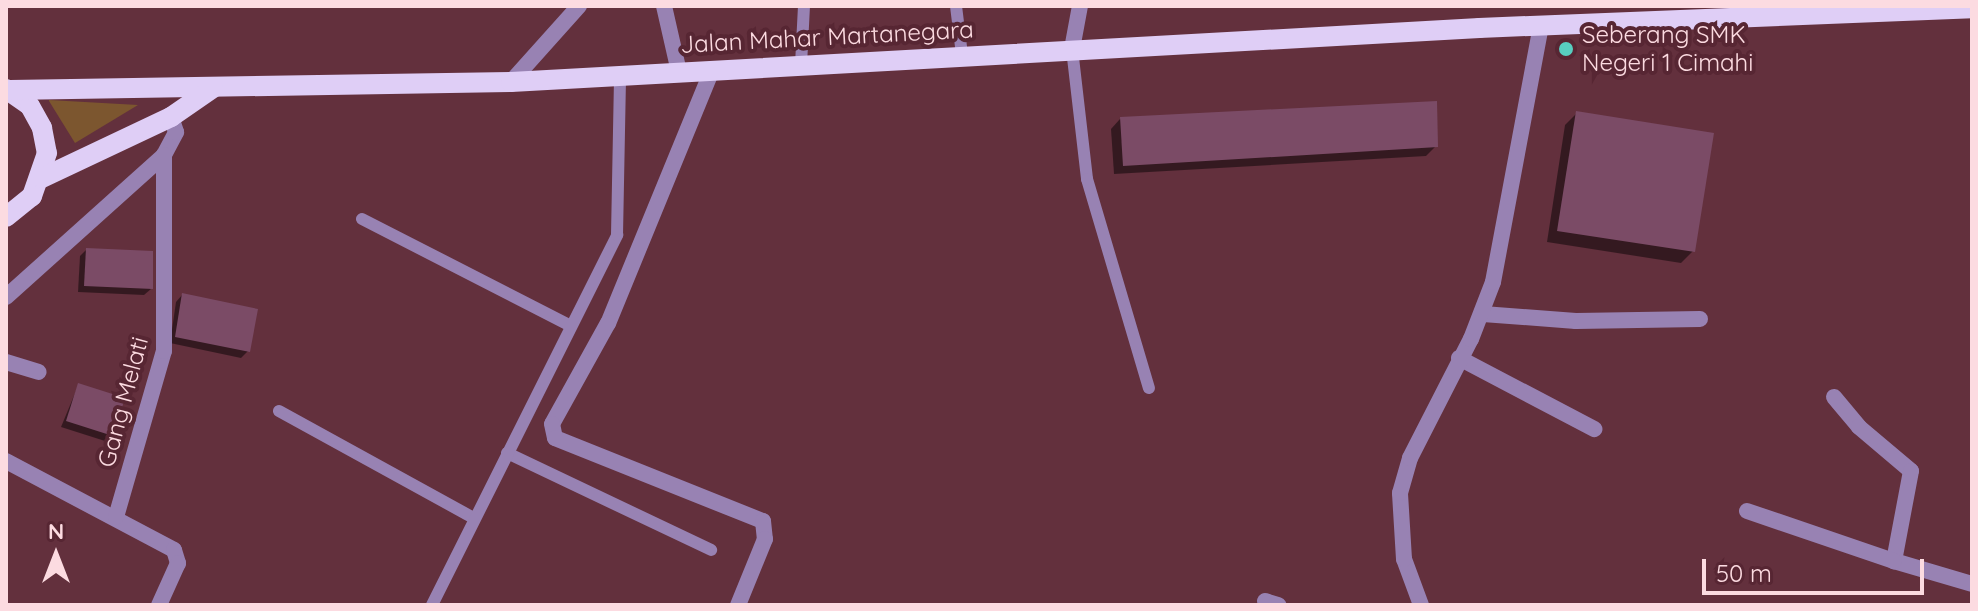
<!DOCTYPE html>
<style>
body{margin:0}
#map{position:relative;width:1978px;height:611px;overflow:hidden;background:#63303d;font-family:Quicksand,sans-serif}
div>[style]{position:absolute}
.green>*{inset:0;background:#7c562f}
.shadow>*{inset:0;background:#0007}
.building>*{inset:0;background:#7b4b66}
.lane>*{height:12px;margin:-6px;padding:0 6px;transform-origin:6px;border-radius:6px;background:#9882b3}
.street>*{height:16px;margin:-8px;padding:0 8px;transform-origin:8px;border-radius:8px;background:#9882b3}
.primary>*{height:20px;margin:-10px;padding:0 10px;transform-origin:10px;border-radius:10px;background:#dfcef6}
.dots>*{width:22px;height:22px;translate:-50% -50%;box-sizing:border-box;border:4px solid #572633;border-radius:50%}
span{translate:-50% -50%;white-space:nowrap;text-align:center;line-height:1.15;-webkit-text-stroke:8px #572633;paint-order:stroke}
.poi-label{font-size:24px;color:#fcdbe1}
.left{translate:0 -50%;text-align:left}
.street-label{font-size:24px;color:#fcdbe1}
.frame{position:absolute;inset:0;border:8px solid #fcdbe1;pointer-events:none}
.north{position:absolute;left:16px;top:515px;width:80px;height:80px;-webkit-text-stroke:6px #572633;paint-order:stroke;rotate:0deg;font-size:22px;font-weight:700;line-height:32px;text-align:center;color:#fcdbe1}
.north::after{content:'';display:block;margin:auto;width:28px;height:36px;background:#fcdbe1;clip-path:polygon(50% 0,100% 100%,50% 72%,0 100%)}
.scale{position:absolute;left:1702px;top:559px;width:222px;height:36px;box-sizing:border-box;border:4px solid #fcdbe1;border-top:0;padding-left:10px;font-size:24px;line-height:28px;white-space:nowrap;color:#fcdbe1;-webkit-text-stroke:6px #572633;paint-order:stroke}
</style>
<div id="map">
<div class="green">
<div style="clip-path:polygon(49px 101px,49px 100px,138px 105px,75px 143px)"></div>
</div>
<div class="shadow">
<div style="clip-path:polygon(1577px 113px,1693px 251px,1681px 263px,1547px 242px,1565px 125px)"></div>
<div style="clip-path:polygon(1120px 119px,1436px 146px,1426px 156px,1114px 174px,1111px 129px)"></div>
<div style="clip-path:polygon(86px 250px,151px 289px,144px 295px,78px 292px,80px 256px)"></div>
<div style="clip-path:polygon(182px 295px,248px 351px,241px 358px,170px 343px,176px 302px)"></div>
<div style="clip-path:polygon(78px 386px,111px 435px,105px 441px,61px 427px)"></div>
</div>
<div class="building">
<div style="clip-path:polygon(1437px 101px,1438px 147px,1123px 166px,1120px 117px)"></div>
<div style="clip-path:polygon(1576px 111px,1714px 133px,1695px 252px,1557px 231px)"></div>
<div style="clip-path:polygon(86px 248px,153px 251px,153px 289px,84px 286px)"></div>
<div style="clip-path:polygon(182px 293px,258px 309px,250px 352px,175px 337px)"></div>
<div style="clip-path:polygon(78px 383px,125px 398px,113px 436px,66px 421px)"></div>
</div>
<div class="lane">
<div style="left:956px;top:6px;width:49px;rotate:83deg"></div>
<div style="left:1072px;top:49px;width:131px;rotate:83.4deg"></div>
<div style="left:1087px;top:179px;width:218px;rotate:73.5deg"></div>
<div style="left:801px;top:65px;width:59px;rotate:-87.1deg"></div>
<div style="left:362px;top:219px;width:235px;rotate:27.1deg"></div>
<div style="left:279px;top:411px;width:222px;rotate:28.8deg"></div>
<div style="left:507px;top:453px;width:226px;rotate:25.4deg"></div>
<div style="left:432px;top:605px;width:414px;rotate:-63.4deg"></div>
<div style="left:617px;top:235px;width:160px;rotate:-88.9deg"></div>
</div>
<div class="street">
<div style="left:664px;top:6px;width:68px;rotate:77.2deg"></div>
<div style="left:1072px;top:49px;width:44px;rotate:-79.5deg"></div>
<div style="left:712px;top:70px;width:274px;rotate:112.3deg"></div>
<div style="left:608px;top:323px;width:115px;rotate:119deg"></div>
<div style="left:552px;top:424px;width:14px;rotate:78deg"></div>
<div style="left:555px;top:438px;width:224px;rotate:21.8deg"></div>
<div style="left:763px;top:521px;width:18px;rotate:84deg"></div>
<div style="left:765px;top:539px;width:71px;rotate:112.2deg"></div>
<div style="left:511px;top:82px;width:102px;rotate:-48.2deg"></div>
<div style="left:6px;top:297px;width:212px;rotate:-41.9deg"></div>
<div style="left:164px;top:155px;width:26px;rotate:-62deg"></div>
<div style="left:176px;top:132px;width:16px;rotate:-108deg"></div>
<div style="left:1483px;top:314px;width:93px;rotate:4.3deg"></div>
<div style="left:1576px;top:321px;width:124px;rotate:-0.9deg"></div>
<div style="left:1459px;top:358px;width:153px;rotate:27.7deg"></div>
<div style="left:6px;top:362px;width:34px;rotate:17deg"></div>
<div style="left:1834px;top:397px;width:39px;rotate:50deg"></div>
<div style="left:1859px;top:427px;width:68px;rotate:40.2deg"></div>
<div style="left:1911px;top:471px;width:92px;rotate:100.7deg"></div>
<div style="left:1894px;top:561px;width:81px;rotate:16.4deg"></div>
<div style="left:6px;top:461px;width:190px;rotate:27.9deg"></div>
<div style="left:174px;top:550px;width:14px;rotate:73deg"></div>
<div style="left:178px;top:563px;width:46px;rotate:114.3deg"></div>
<div style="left:1747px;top:511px;width:155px;rotate:18.8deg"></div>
<div style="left:116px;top:517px;width:173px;rotate:-73.9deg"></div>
<div style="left:164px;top:351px;width:196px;rotate:-90deg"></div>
<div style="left:1265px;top:601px;width:14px;rotate:17deg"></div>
<div style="left:1421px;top:605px;width:49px;rotate:-110.3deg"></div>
<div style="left:1404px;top:559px;width:66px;rotate:-93.5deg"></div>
<div style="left:1400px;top:493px;width:36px;rotate:-74deg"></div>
<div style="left:1410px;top:458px;width:134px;rotate:-62.9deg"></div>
<div style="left:1471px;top:339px;width:61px;rotate:-68.9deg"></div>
<div style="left:1493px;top:282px;width:261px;rotate:-79.4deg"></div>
</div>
<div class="primary">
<div style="left:6px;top:89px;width:29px;rotate:35deg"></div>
<div style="left:30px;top:106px;width:25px;rotate:61deg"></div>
<div style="left:42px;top:128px;width:25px;rotate:79deg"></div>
<div style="left:47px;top:153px;width:46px;rotate:109.2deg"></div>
<div style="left:32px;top:196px;width:33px;rotate:141deg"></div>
<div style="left:10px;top:90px;width:501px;rotate:-0.91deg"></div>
<div style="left:511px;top:82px;width:970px;rotate:-3.19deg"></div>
<div style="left:1479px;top:28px;width:493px;rotate:-2.3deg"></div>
<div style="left:42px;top:178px;width:143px;rotate:-25.3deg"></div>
<div style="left:171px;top:117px;width:51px;rotate:-34.6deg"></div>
</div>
<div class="dots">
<div style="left:1566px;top:49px;background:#58cec0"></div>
</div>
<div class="poi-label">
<span class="left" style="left:1582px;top:49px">Seberang SMK<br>Negeri 1 Cimahi</span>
</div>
<div class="street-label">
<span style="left:827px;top:37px;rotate:-3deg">Jalan Mahar Martanegara</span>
<span style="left:123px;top:402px;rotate:-75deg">Gang Melati</span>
</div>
<div class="frame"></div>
<div class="north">N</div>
<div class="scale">50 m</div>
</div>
